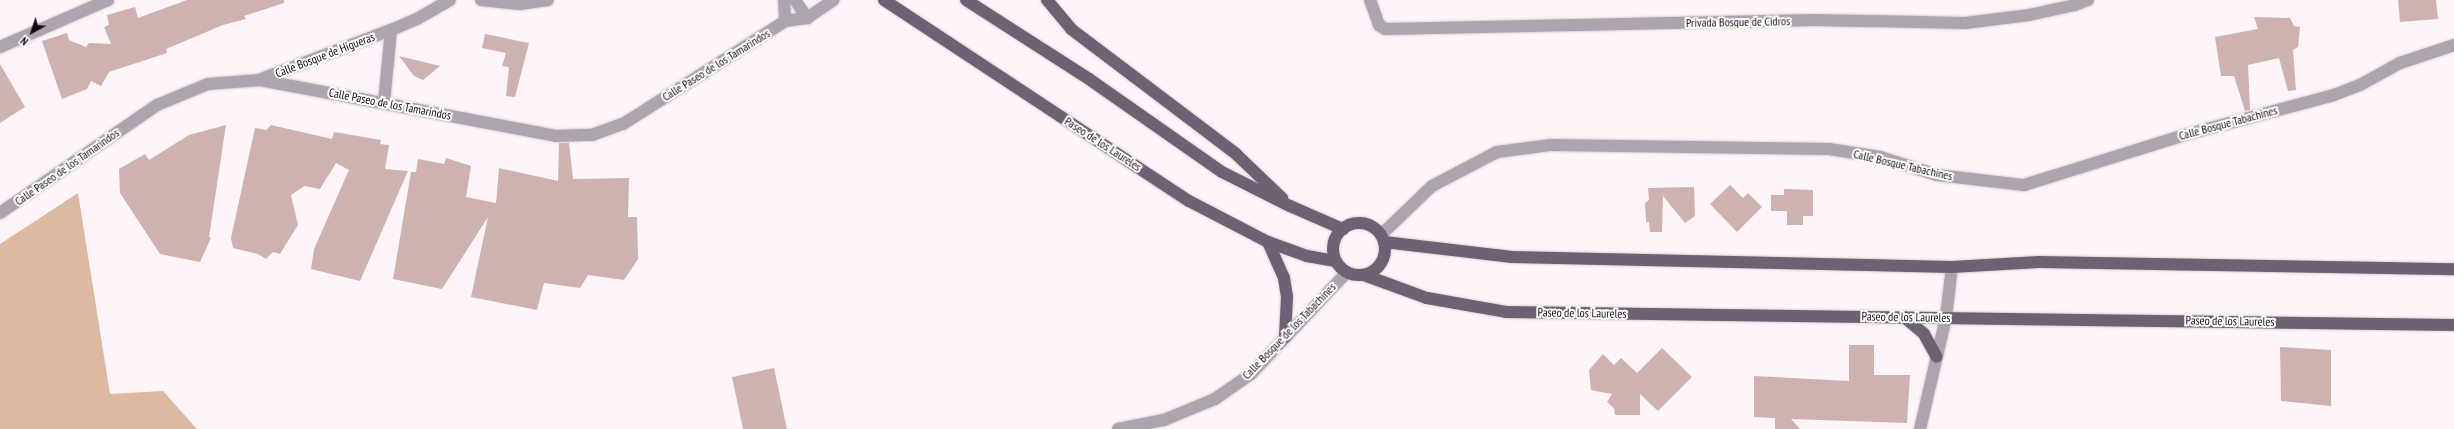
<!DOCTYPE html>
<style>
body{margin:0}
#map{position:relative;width:2454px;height:429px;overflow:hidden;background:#fff4f9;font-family:"PT Sans Narrow",sans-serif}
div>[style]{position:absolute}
.forest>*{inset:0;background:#ddb9a1}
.building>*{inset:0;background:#ceb2b0}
.roads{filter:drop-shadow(0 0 1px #d9cfd3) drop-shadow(0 0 1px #d9cfd3)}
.minor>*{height:12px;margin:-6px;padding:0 6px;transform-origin:6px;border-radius:6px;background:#aca5af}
.major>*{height:12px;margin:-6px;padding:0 6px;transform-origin:6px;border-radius:6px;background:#6d6273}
.major>.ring{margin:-6px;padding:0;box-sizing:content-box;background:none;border:12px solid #6d6273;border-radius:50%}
span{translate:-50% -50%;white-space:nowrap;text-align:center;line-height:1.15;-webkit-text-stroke:4px #fff;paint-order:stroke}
.street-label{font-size:12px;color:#120a0e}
.north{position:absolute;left:12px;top:12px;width:40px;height:40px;-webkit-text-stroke:3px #fff;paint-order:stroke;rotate:220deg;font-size:11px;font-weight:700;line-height:16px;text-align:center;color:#120a0e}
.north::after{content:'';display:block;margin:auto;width:14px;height:18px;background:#120a0e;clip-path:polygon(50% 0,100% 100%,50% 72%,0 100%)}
</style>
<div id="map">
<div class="forest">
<div style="clip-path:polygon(78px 193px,110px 394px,163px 391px,197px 429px,0 429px,0 244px)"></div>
</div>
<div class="building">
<div style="clip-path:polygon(187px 0,284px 0,284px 3px,244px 16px,246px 19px,223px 25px,166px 49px,167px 53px,109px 72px,101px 86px,91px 81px,87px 89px,62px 99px,42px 41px,67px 33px,69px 40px,86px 47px,89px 43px,111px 44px,104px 27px,109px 25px,107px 15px,135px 7px,138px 18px)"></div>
<div style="clip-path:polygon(2398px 0,2436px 0,2438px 19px,2400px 22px)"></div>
<div style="clip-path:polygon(2254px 17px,2290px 18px,2294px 26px,2300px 27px,2298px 47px,2293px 50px,2296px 90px,2288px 91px,2279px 58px,2248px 65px,2250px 110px,2245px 111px,2234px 76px,2221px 76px,2215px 37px,2258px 29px)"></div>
<div style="clip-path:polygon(485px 34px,529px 43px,515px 97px,506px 96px,509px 67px,502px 66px,506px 53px,482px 48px)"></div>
<div style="clip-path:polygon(399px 56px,440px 66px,423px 80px,414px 76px)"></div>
<div style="clip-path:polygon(0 64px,25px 107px,0 123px)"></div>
<div style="clip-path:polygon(226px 125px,209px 237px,211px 238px,200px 262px,160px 254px,120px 193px,119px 169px,145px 154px,149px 160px,189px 135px)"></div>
<div style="clip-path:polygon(271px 125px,332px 139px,334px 132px,381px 140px,380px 144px,389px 145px,385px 169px,408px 171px,360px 281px,311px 269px,314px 249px,349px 170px,336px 163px,320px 189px,304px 186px,291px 195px,298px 225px,280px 254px,273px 252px,266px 259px,258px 254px,233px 248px,231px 238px,255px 128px,266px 130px)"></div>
<div style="clip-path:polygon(559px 143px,569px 143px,573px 179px,629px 178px,628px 217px,637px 217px,638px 259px,624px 280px,588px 275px,580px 288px,544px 283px,537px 310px,471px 297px,488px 217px,442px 289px,393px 279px,411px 172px,416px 172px,418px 159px,444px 164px,446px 158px,471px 166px,466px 197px,496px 203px,499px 168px,558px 181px)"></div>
<div style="clip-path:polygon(1730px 185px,1743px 198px,1748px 193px,1762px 207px,1737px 232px,1710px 204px)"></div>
<div style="clip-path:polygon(1694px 187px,1695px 216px,1685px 223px,1663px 196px,1662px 232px,1650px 232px,1649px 222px,1646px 222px,1645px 203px,1649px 200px,1648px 188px)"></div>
<div style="clip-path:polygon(1784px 189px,1813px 190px,1813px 216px,1803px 216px,1803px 225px,1787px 225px,1787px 211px,1771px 211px,1771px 195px,1784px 195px)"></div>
<div style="clip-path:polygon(1849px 345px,1874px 345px,1874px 375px,1910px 375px,1907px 423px,1791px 419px,1800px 429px,1775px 429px,1775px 418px,1754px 417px,1754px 376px,1849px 381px)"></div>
<div style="clip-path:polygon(2280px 347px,2331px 350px,2331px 406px,2281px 401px)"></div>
<div style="clip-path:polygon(1662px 348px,1692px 377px,1658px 411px,1640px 394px,1640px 415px,1615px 415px,1614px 408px,1607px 402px,1612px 394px,1591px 390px,1589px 370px,1603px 354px,1614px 365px,1621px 358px,1637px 373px)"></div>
<div style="clip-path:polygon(774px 368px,787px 429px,743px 429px,732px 377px)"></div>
</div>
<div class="roads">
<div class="minor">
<div style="left:481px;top:0;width:39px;rotate:6deg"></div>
<div style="left:520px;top:4px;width:28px;rotate:-8deg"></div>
<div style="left:784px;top:0;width:21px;rotate:87deg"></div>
<div style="left:795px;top:0;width:22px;rotate:56deg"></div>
<div style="left:1370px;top:0;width:27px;rotate:70deg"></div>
<div style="left:1379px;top:25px;width:7px;rotate:34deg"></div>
<div style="left:1385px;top:29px;width:430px;rotate:-1.2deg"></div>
<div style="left:1815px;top:20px;width:150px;rotate:1.1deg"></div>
<div style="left:1965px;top:23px;width:64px;rotate:-7.1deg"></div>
<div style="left:2029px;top:15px;width:47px;rotate:-12.3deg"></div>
<div style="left:2075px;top:5px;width:14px;rotate:-21deg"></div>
<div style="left:0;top:47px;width:118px;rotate:-23.5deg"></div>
<div style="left:261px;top:79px;width:139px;rotate:-20.7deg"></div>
<div style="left:384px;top:102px;width:72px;rotate:-84.4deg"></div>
<div style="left:391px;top:30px;width:28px;rotate:-23deg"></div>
<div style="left:417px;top:19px;width:38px;rotate:-30deg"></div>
<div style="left:0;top:213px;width:191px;rotate:-34.5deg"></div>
<div style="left:157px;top:105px;width:55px;rotate:-22.4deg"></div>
<div style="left:208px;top:84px;width:52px;rotate:-4.4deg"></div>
<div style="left:260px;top:80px;width:301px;rotate:10.7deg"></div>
<div style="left:556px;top:136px;width:36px;rotate:-2deg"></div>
<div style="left:592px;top:135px;width:33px;rotate:-20deg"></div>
<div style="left:623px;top:124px;width:192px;rotate:-32.4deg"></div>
<div style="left:785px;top:21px;width:22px;rotate:-8deg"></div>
<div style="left:807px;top:18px;width:32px;rotate:-34deg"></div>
<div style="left:1381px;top:235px;width:71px;rotate:-43.9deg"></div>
<div style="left:1432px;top:186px;width:73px;rotate:-27.6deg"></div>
<div style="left:1497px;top:152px;width:53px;rotate:-7.5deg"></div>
<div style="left:1550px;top:145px;width:279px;rotate:0.8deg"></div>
<div style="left:1829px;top:149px;width:52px;rotate:8.9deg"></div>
<div style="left:1880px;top:157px;width:60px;rotate:17.5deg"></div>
<div style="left:1937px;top:175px;width:88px;rotate:6.6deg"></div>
<div style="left:2024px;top:185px;width:164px;rotate:-17.3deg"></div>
<div style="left:2181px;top:136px;width:158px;rotate:-15deg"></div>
<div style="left:2334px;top:95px;width:28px;rotate:-21deg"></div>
<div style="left:2360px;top:85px;width:46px;rotate:-28.8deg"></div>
<div style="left:2400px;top:63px;width:57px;rotate:-18.4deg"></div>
<div style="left:1118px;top:429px;width:47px;rotate:-11.1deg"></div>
<div style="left:1164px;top:420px;width:55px;rotate:-22.4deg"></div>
<div style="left:1215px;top:399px;width:44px;rotate:-34.8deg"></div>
<div style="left:1251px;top:374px;width:140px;rotate:-46.7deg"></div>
<div style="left:1920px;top:429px;width:115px;rotate:-76.9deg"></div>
<div style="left:1946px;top:317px;width:50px;rotate:-83.2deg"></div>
</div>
<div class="major">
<div style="left:884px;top:0;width:365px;rotate:33.4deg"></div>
<div style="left:1189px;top:201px;width:89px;rotate:27.4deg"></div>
<div style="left:1268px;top:242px;width:41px;rotate:19.7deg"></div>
<div style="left:1307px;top:256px;width:29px;rotate:10deg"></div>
<div style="left:966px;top:0;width:146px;rotate:32.7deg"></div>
<div style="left:1089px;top:79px;width:162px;rotate:35deg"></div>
<div style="left:1222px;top:172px;width:76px;rotate:26.6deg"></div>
<div style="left:1290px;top:206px;width:58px;rotate:23.5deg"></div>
<div style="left:1047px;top:0;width:38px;rotate:50deg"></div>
<div style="left:1071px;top:29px;width:207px;rotate:37.1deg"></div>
<div style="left:1236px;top:154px;width:64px;rotate:43.7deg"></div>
<div class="ring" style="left:1333px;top:223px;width:40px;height:40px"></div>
<div style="left:1268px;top:242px;width:39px;rotate:66deg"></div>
<div style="left:1284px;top:278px;width:19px;rotate:81deg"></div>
<div style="left:1287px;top:297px;width:40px;rotate:92.9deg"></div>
<div style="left:1384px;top:242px;width:129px;rotate:6.7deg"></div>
<div style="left:1512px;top:257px;width:440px;rotate:1.3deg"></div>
<div style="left:1952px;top:267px;width:87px;rotate:-3.3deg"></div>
<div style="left:2039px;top:262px;width:415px;rotate:1deg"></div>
<div style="left:1364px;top:275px;width:67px;rotate:20.1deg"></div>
<div style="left:1427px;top:298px;width:80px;rotate:10deg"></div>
<div style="left:1506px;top:312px;width:948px;rotate:0.79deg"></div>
<div style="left:1904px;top:317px;width:26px;rotate:40deg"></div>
<div style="left:1924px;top:334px;width:26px;rotate:61deg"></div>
</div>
</div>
<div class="street-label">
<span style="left:1738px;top:22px;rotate:-1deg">Privada Bosque de Cidros</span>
<span style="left:325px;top:55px;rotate:-21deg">Calle Bosque de Higueras</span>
<span style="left:716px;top:65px;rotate:-32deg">Calle Paseo de los Tamarindos</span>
<span style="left:390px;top:104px;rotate:11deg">Calle Paseo de los Tamarindos</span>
<span style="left:2228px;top:123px;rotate:-15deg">Calle Bosque Tabachines</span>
<span style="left:1103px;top:144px;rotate:33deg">Paseo de los Laureles</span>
<span style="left:1903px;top:165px;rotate:13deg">Calle Bosque Tabachines</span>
<span style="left:67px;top:167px;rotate:-35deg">Calle Paseo de los Tamarindos</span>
<span style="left:1582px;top:313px;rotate:1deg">Paseo de los Laureles</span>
<span style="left:1906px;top:317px;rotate:1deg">Paseo de los Laureles</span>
<span style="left:2230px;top:321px;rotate:1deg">Paseo de los Laureles</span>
<span style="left:1289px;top:331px;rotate:-46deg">Calle Bosque de los Tabachines</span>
</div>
<div class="north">N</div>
</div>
